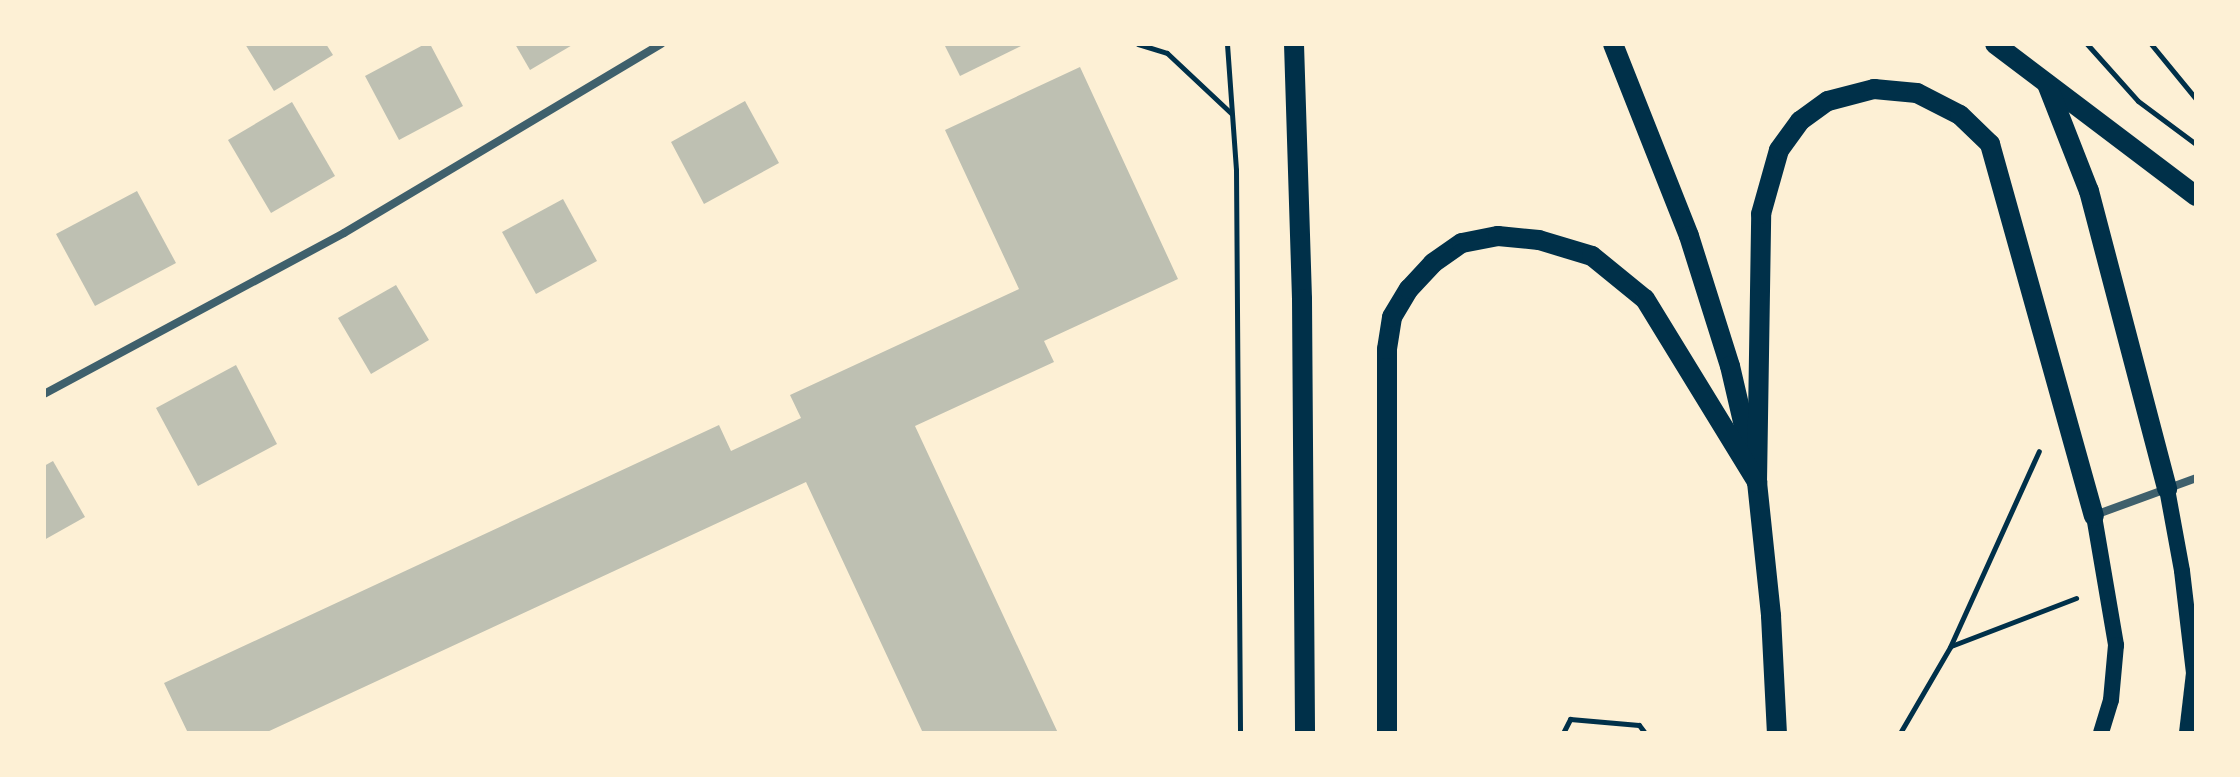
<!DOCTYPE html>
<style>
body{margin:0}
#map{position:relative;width:2240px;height:777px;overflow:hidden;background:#fdf0d5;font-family:"DejaVu Sans",sans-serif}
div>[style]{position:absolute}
.building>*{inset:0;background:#bec0b2}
.path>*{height:5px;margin:-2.5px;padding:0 2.5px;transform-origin:2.5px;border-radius:2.5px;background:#003049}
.minor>*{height:8px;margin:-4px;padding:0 4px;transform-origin:4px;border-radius:4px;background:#3f606c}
.secondary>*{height:16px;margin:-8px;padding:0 8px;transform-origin:8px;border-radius:8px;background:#003049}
.primary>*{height:20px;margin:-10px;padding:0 10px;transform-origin:10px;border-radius:10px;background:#003049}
span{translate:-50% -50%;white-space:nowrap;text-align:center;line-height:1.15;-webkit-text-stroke:6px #fdf0d5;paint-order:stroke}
.frame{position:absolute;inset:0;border:46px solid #fdf0d5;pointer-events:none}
</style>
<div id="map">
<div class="building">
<div style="clip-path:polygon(245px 44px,326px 44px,333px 55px,274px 91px)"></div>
<div style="clip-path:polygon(425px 44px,430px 44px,463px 106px,399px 140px,365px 76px)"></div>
<div style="clip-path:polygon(515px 44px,574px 44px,530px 70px)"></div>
<div style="clip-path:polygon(944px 44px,1025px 44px,960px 76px)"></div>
<div style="clip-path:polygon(1080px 67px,1178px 279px,1044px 341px,1054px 362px,915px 426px,1058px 733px,923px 733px,806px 482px,265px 733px,188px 733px,164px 683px,719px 425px,731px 451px,801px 418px,790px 395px,1019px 289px,945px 130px)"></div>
<div style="clip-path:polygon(745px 101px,779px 163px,704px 204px,671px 142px)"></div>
<div style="clip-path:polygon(292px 102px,335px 176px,271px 213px,228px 140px)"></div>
<div style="clip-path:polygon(137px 191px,176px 263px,95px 306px,56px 234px)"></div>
<div style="clip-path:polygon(563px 199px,597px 261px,536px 294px,502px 232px)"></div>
<div style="clip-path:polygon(396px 285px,429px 340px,371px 374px,338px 318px)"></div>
<div style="clip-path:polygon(236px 365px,277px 444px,198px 486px,156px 408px)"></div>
<div style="clip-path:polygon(53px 461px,85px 517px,44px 540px,44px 466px)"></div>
</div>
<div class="path">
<div style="left:1138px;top:44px;width:30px;rotate:17deg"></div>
<div style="left:1167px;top:53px;width:88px;rotate:43.2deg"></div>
<div style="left:1227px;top:44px;width:126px;rotate:85.9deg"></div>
<div style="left:1236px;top:170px;width:563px;rotate:89.59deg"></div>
<div style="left:2087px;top:44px;width:76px;rotate:48.2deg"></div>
<div style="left:2138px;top:101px;width:72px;rotate:36.6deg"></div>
<div style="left:2151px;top:44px;width:71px;rotate:50.7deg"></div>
<div style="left:1951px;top:646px;width:134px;rotate:-21deg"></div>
<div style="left:1563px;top:733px;width:16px;rotate:-63deg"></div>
<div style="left:1570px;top:719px;width:69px;rotate:5deg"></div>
<div style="left:1639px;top:725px;width:10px;rotate:53deg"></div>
<div style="left:1900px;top:733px;width:99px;rotate:-59.8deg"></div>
<div style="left:1950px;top:647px;width:215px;rotate:-65.6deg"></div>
</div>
<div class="minor">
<div style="left:44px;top:394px;width:340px;rotate:-28.2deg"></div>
<div style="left:344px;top:233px;width:369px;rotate:-30.8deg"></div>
<div style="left:2095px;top:515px;width:108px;rotate:-20.1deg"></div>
</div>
<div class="secondary">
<div style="left:2167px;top:489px;width:83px;rotate:79.6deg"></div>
<div style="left:2182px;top:571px;width:103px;rotate:83.3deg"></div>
<div style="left:2194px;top:673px;width:60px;rotate:96.7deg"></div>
<div style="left:2094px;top:516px;width:131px;rotate:80.3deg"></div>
<div style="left:2116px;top:645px;width:55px;rotate:95.2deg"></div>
<div style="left:2111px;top:700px;width:34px;rotate:107deg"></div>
</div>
<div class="primary">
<div style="left:1294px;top:44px;width:255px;rotate:88.2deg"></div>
<div style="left:1302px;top:299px;width:434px;rotate:89.6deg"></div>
<div style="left:1613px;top:44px;width:206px;rotate:68.4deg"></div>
<div style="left:1689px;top:236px;width:136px;rotate:72.5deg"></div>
<div style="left:1730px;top:366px;width:119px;rotate:76.9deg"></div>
<div style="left:1757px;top:482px;width:135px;rotate:84deg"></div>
<div style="left:1771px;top:616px;width:117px;rotate:87.1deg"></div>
<div style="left:1995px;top:44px;width:252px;rotate:37.1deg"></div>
<div style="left:2047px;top:84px;width:115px;rotate:68.6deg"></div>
<div style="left:2089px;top:191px;width:308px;rotate:75.3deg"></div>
<div style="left:1757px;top:482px;width:268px;rotate:-89.1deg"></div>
<div style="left:1761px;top:214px;width:66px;rotate:-74.3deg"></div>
<div style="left:1779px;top:150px;width:36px;rotate:-54deg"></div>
<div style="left:1800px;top:121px;width:34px;rotate:-36deg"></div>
<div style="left:1828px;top:101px;width:48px;rotate:-14.6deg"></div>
<div style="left:1874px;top:89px;width:43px;rotate:5.3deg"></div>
<div style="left:1917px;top:93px;width:48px;rotate:27.1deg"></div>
<div style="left:1960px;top:115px;width:42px;rotate:44deg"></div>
<div style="left:1990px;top:144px;width:386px;rotate:74.4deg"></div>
<div style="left:1387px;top:733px;width:384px;rotate:-90deg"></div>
<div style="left:1387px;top:349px;width:32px;rotate:-81deg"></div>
<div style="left:1392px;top:317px;width:33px;rotate:-59deg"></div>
<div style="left:1409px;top:289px;width:35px;rotate:-47deg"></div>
<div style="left:1433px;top:263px;width:35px;rotate:-35deg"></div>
<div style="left:1462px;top:243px;width:37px;rotate:-11deg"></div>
<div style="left:1498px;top:236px;width:41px;rotate:5.6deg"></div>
<div style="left:1539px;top:240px;width:55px;rotate:16.8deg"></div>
<div style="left:1592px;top:256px;width:68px;rotate:39.1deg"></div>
<div style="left:1645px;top:299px;width:215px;rotate:58.5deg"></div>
</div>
<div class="frame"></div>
</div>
